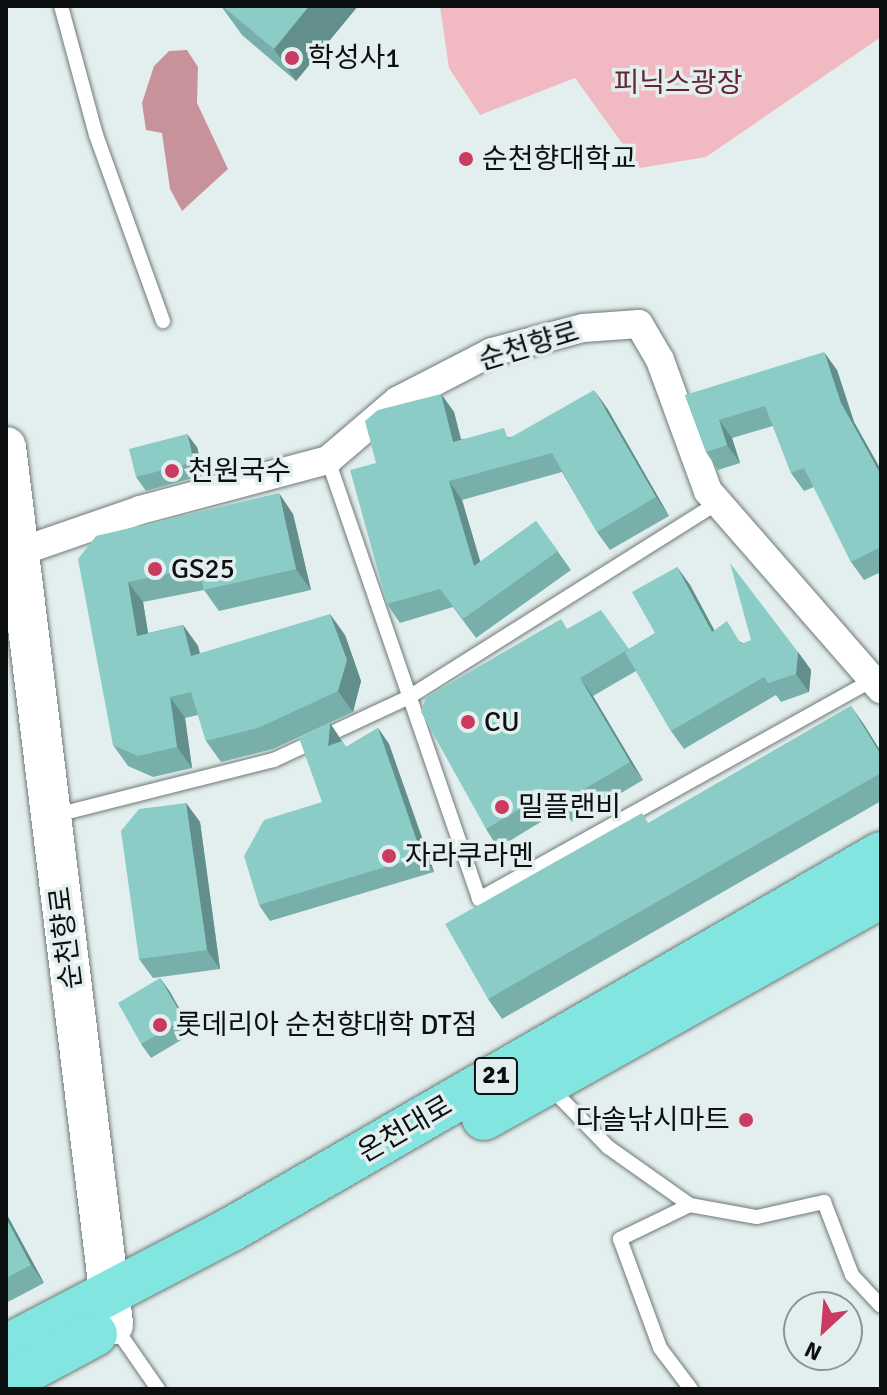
<!DOCTYPE html>
<meta charset="utf-8">
<style>
body{margin:0}
#map{position:relative;width:887px;height:1395px;overflow:hidden;background:#e3efee;font-family:Signika,"Noto Sans KR",sans-serif}
div>[style]{position:absolute}
.green>*{inset:0;background:#f1bac2}
.water>*{inset:0;background:#c8929a}
.roads{filter:drop-shadow(0 0 2px #6e7977) drop-shadow(0 0 2px #6e7977)}
.lane>*{height:14px;margin:-7px;padding:0 7px;transform-origin:7px;border-radius:7px;background:#fff}
.street>*{height:28px;margin:-14px;padding:0 14px;transform-origin:14px;border-radius:14px;background:#fff}
.secondary>*{height:40px;margin:-20px;padding:0 20px;transform-origin:20px;border-radius:20px;background:#fff}
.primary>*{height:44px;margin:-22px;padding:0 22px;transform-origin:22px;border-radius:22px;background:#83e5df}
.wall>*{inset:0;background:#78afaa}
.shaded-wall>*{inset:0;background:#628f8b}
.building>*{inset:0;background:#8cccc6}
.dots>*{width:22px;height:22px;translate:-50% -50%;box-sizing:border-box;border:4px solid #e3efee;border-radius:50%}
span{translate:-50% -50%;white-space:nowrap;text-align:center;line-height:1.15;-webkit-text-stroke:7px #e3efee;paint-order:stroke}
.shield-label span{padding:2px 6px;background:#e3efee;border:2px solid;border-radius:6px;-webkit-text-stroke-width:0}
.shield-label{font-size:26px;color:#0c1010;font-weight:700}
.poi-label{font-size:28px;color:#0c1010}
.left{translate:0 -50%;text-align:left}
.right{translate:-100% -50%;text-align:right}
.park-label{font-size:28px;color:#662433}
.street-label{font-size:28px;color:#0c1010}
.frame{position:absolute;inset:0;border:8px solid #0c1010;pointer-events:none}
.north{position:absolute;left:783px;top:1291px;width:80px;height:80px;box-sizing:border-box;background:#e3efee;border:2px solid #8d9695;border-radius:50%;rotate:206deg;font-size:22px;font-weight:700;line-height:32px;text-align:center;color:#0c1010}
.north::after{content:'';display:block;margin:auto;width:28px;height:36px;background:#ca3b61;clip-path:polygon(50% 0,100% 100%,50% 72%,0 100%)}
</style>
<div id="map">
<div class="green">
<div style="clip-path:polygon(440px 6px,881px 6px,881px 37px,706px 157px,640px 168px,575px 78px,480px 115px,449px 68px)"></div>
</div>
<div class="water">
<div style="clip-path:polygon(187px 50px,198px 67px,197px 103px,228px 169px,182px 211px,170px 189px,162px 133px,146px 130px,142px 103px,154px 66px,169px 51px)"></div>
</div>
<div class="roads">
<div class="lane">
<div style="left:61px;top:6px;width:134px;rotate:74.8deg"></div>
<div style="left:96px;top:135px;width:198px;rotate:70.2deg"></div>
<div style="left:328px;top:460px;width:464px;rotate:71deg"></div>
<div style="left:479px;top:899px;width:451px;rotate:-29.1deg"></div>
<div style="left:52px;top:816px;width:229px;rotate:-14.2deg"></div>
<div style="left:274px;top:760px;width:149px;rotate:-25deg"></div>
<div style="left:409px;top:697px;width:364px;rotate:-32.2deg"></div>
<div style="left:549px;top:1086px;width:85px;rotate:46deg"></div>
<div style="left:608px;top:1147px;width:100px;rotate:35.3deg"></div>
<div style="left:690px;top:1205px;width:68px;rotate:10.2deg"></div>
<div style="left:757px;top:1217px;width:69px;rotate:-12.6deg"></div>
<div style="left:824px;top:1202px;width:78px;rotate:69deg"></div>
<div style="left:852px;top:1275px;width:42px;rotate:46.9deg"></div>
<div style="left:690px;top:1205px;width:78px;rotate:154.1deg"></div>
<div style="left:620px;top:1239px;width:116px;rotate:69.8deg"></div>
<div style="left:660px;top:1348px;width:51px;rotate:52.9deg"></div>
<div style="left:113px;top:1324px;width:79px;rotate:55.3deg"></div>
</div>
<div class="street">
<div style="left:9px;top:564px;width:16px;rotate:-50deg"></div>
<div style="left:19px;top:552px;width:128px;rotate:-19.1deg"></div>
<div style="left:140px;top:510px;width:195px;rotate:-14.9deg"></div>
<div style="left:328px;top:460px;width:91px;rotate:-40.5deg"></div>
<div style="left:397px;top:401px;width:107px;rotate:-27.3deg"></div>
<div style="left:492px;top:352px;width:94px;rotate:-14.8deg"></div>
<div style="left:583px;top:328px;width:56px;rotate:-4.1deg"></div>
<div style="left:639px;top:324px;width:42px;rotate:59.7deg"></div>
<div style="left:660px;top:360px;width:140px;rotate:69.9deg"></div>
<div style="left:708px;top:491px;width:263px;rotate:48.9deg"></div>
</div>
<div class="secondary">
<div style="left:6px;top:447px;width:884px;rotate:83.04deg"></div>
</div>
<div class="primary">
<div style="left:484px;top:1118px;width:455px;rotate:-29.2deg"></div>
<div style="left:6px;top:1347px;width:253px;rotate:-27.6deg"></div>
<div style="left:230px;top:1230px;width:752px;rotate:-30.01deg"></div>
<div style="left:6px;top:1382px;width:101px;rotate:-28.3deg"></div>
</div>
</div>
<div class="wall">
<div style="clip-path:polygon(221px 6px,358px 6px,296px 81px,242px 35px)"></div>
<div style="clip-path:polygon(837px 370px,854px 422px,881px 470px,881px 572px,864px 580px,851px 562px,814px 487px,804px 491px,791px 473px,773px 426px,732px 438px,740px 463px,718px 470px,706px 452px,685px 395px)"></div>
<div style="clip-path:polygon(441px 394px,454px 412px,461px 439px,511px 437px,607px 408px,669px 516px,610px 550px,597px 532px,562px 472px,462px 500px,480px 562px,536px 521px,571px 570px,476px 638px,453px 607px,400px 623px,387px 604px)"></div>
<div style="clip-path:polygon(197px 447px,204px 475px,146px 491px,136px 477px)"></div>
<div style="clip-path:polygon(293px 514px,311px 590px,219px 611px,204px 590px,143px 602px,148px 633px,183px 625px,198px 646px,200px 653px,345px 635px,361px 681px,353px 712px,273px 749px,221px 762px,206px 741px,198px 715px,185px 718px,192px 768px,153px 777px,128px 766px,113px 745px,96px 536px)"></div>
<div style="clip-path:polygon(677px 567px,690px 585px,714px 630px,743px 643px,798px 652px,811px 670px,809px 692px,781px 702px,776px 695px,684px 749px,671px 731px,636px 671px,593px 696px,643px 780px,572px 822px,562px 809px,498px 848px,486px 829px,568px 629px,629px 649px,655px 633px)"></div>
<div style="clip-path:polygon(851px 706px,881px 752px,881px 801px,502px 1019px,488px 999px,649px 823px)"></div>
<div style="clip-path:polygon(330px 723px,346px 747px,378px 728px,389px 744px,434px 872px,270px 921px,259px 905px,322px 802px)"></div>
<div style="clip-path:polygon(186px 803px,200px 822px,220px 969px,153px 978px,139px 959px)"></div>
<div style="clip-path:polygon(160px 978px,170px 992px,193px 1033px,151px 1058px,141px 1044px)"></div>
<div style="clip-path:polygon(6px 1213px,44px 1283px,6px 1303px)"></div>
</div>
<div class="shaded-wall">
<div style="clip-path:polygon(309px 6px,358px 6px,296px 81px,274px 49px)"></div>
<div style="clip-path:polygon(824px 352px,837px 370px,854px 422px,881px 470px,881px 475px,841px 403px)"></div>
<div style="clip-path:polygon(594px 390px,607px 408px,669px 516px,656px 497px)"></div>
<div style="clip-path:polygon(441px 394px,454px 412px,466px 460px,453px 442px)"></div>
<div style="clip-path:polygon(719px 420px,732px 438px,740px 463px,727px 445px)"></div>
<div style="clip-path:polygon(187px 434px,197px 447px,204px 475px,194px 462px)"></div>
<div style="clip-path:polygon(449px 481px,462px 500px,487px 584px,474px 566px)"></div>
<div style="clip-path:polygon(279px 493px,293px 514px,311px 590px,296px 569px)"></div>
<div style="clip-path:polygon(677px 567px,690px 585px,725px 650px,712px 632px)"></div>
<div style="clip-path:polygon(128px 582px,143px 602px,152px 657px,137px 636px)"></div>
<div style="clip-path:polygon(330px 614px,345px 635px,361px 681px,353px 712px,338px 691px)"></div>
<div style="clip-path:polygon(183px 625px,198px 646px,205px 677px,191px 656px)"></div>
<div style="clip-path:polygon(798px 652px,811px 670px,809px 692px,796px 674px)"></div>
<div style="clip-path:polygon(580px 678px,593px 696px,643px 780px,630px 762px)"></div>
<div style="clip-path:polygon(170px 697px,185px 718px,192px 768px,177px 747px)"></div>
<div style="clip-path:polygon(851px 706px,865px 726px,881px 752px,881px 755px)"></div>
<div style="clip-path:polygon(330px 723px,341px 740px,340px 762px,328px 746px)"></div>
<div style="clip-path:polygon(378px 728px,389px 744px,434px 872px,422px 856px)"></div>
<div style="clip-path:polygon(186px 803px,200px 822px,220px 969px,207px 950px)"></div>
<div style="clip-path:polygon(160px 978px,170px 992px,193px 1033px,184px 1019px)"></div>
<div style="clip-path:polygon(6px 1213px,44px 1283px,31px 1265px,6px 1218px)"></div>
</div>
<div class="building">
<div style="clip-path:polygon(222px 6px,309px 6px,274px 49px)"></div>
<div style="clip-path:polygon(824px 352px,841px 403px,881px 475px,881px 547px,851px 562px,804px 468px,791px 473px,765px 406px,719px 420px,727px 445px,706px 452px,685px 395px)"></div>
<div style="clip-path:polygon(594px 390px,656px 497px,597px 532px,552px 453px,449px 481px,474px 566px,536px 521px,558px 551px,463px 619px,440px 589px,387px 604px,350px 470px,376px 463px,365px 421px,378px 410px,441px 394px,453px 442px,504px 428px,508px 439px)"></div>
<div style="clip-path:polygon(187px 434px,194px 462px,136px 477px,129px 449px)"></div>
<div style="clip-path:polygon(279px 493px,296px 569px,204px 590px,198px 567px,128px 582px,137px 636px,183px 625px,191px 656px,330px 614px,347px 660px,338px 691px,258px 728px,206px 741px,191px 692px,170px 697px,177px 747px,138px 756px,113px 745px,78px 559px,96px 536px)"></div>
<div style="clip-path:polygon(730px 563px,798px 652px,796px 674px,768px 683px,764px 677px,671px 731px,625px 652px,655px 633px,632px 592px,677px 567px,712px 632px,727px 621px,741px 644px,751px 640px)"></div>
<div style="clip-path:polygon(601px 610px,629px 649px,580px 678px,630px 762px,559px 804px,551px 790px,486px 829px,421px 712px,426px 697px,561px 619px,567px 629px)"></div>
<div style="clip-path:polygon(851px 706px,881px 755px,881px 773px,488px 999px,445px 924px,642px 813px,648px 823px)"></div>
<div style="clip-path:polygon(330px 723px,328px 746px,342px 741px,346px 747px,378px 728px,422px 856px,259px 905px,244px 856px,264px 820px,322px 802px,299px 738px)"></div>
<div style="clip-path:polygon(186px 803px,207px 950px,139px 959px,121px 831px,139px 809px)"></div>
<div style="clip-path:polygon(160px 978px,184px 1019px,141px 1044px,118px 1003px)"></div>
<div style="clip-path:polygon(6px 1218px,31px 1265px,6px 1278px)"></div>
</div>
<div class="dots">
<div style="left:292px;top:58px;background:#ca3b61"></div>
<div style="left:466px;top:159px;background:#ca3b61"></div>
<div style="left:172px;top:471px;background:#ca3b61"></div>
<div style="left:155px;top:569px;background:#ca3b61"></div>
<div style="left:468px;top:722px;background:#ca3b61"></div>
<div style="left:502px;top:807px;background:#ca3b61"></div>
<div style="left:389px;top:856px;background:#ca3b61"></div>
<div style="left:160px;top:1025px;background:#ca3b61"></div>
<div style="left:746px;top:1120px;background:#ca3b61"></div>
</div>
<div class="shield-label">
<span style="left:496px;top:1076px">21</span>
</div>
<div class="poi-label">
<span class="left" style="left:308px;top:58px">학성사1</span>
<span class="left" style="left:482px;top:159px">순천향대학교</span>
<span class="left" style="left:188px;top:471px">천원국수</span>
<span class="left" style="left:171px;top:569px">GS25</span>
<span class="left" style="left:484px;top:722px">CU</span>
<span class="left" style="left:518px;top:807px">밀플랜비</span>
<span class="left" style="left:405px;top:856px">자라쿠라멘</span>
<span class="left" style="left:176px;top:1025px">롯데리아 순천향대학 DT점</span>
<span class="right" style="left:730px;top:1120px">다솔낚시마트</span>
</div>
<div class="park-label">
<span style="left:678px;top:83px">피닉스광장</span>
</div>
<div class="street-label">
<span style="left:529px;top:346px;rotate:-17deg">순천향로</span>
<span style="left:66px;top:938px;rotate:-97deg">순천향로</span>
<span style="left:405px;top:1129px;rotate:-30deg">온천대로</span>
</div>
<div class="frame"></div>
<div class="north">N</div>
</div>
